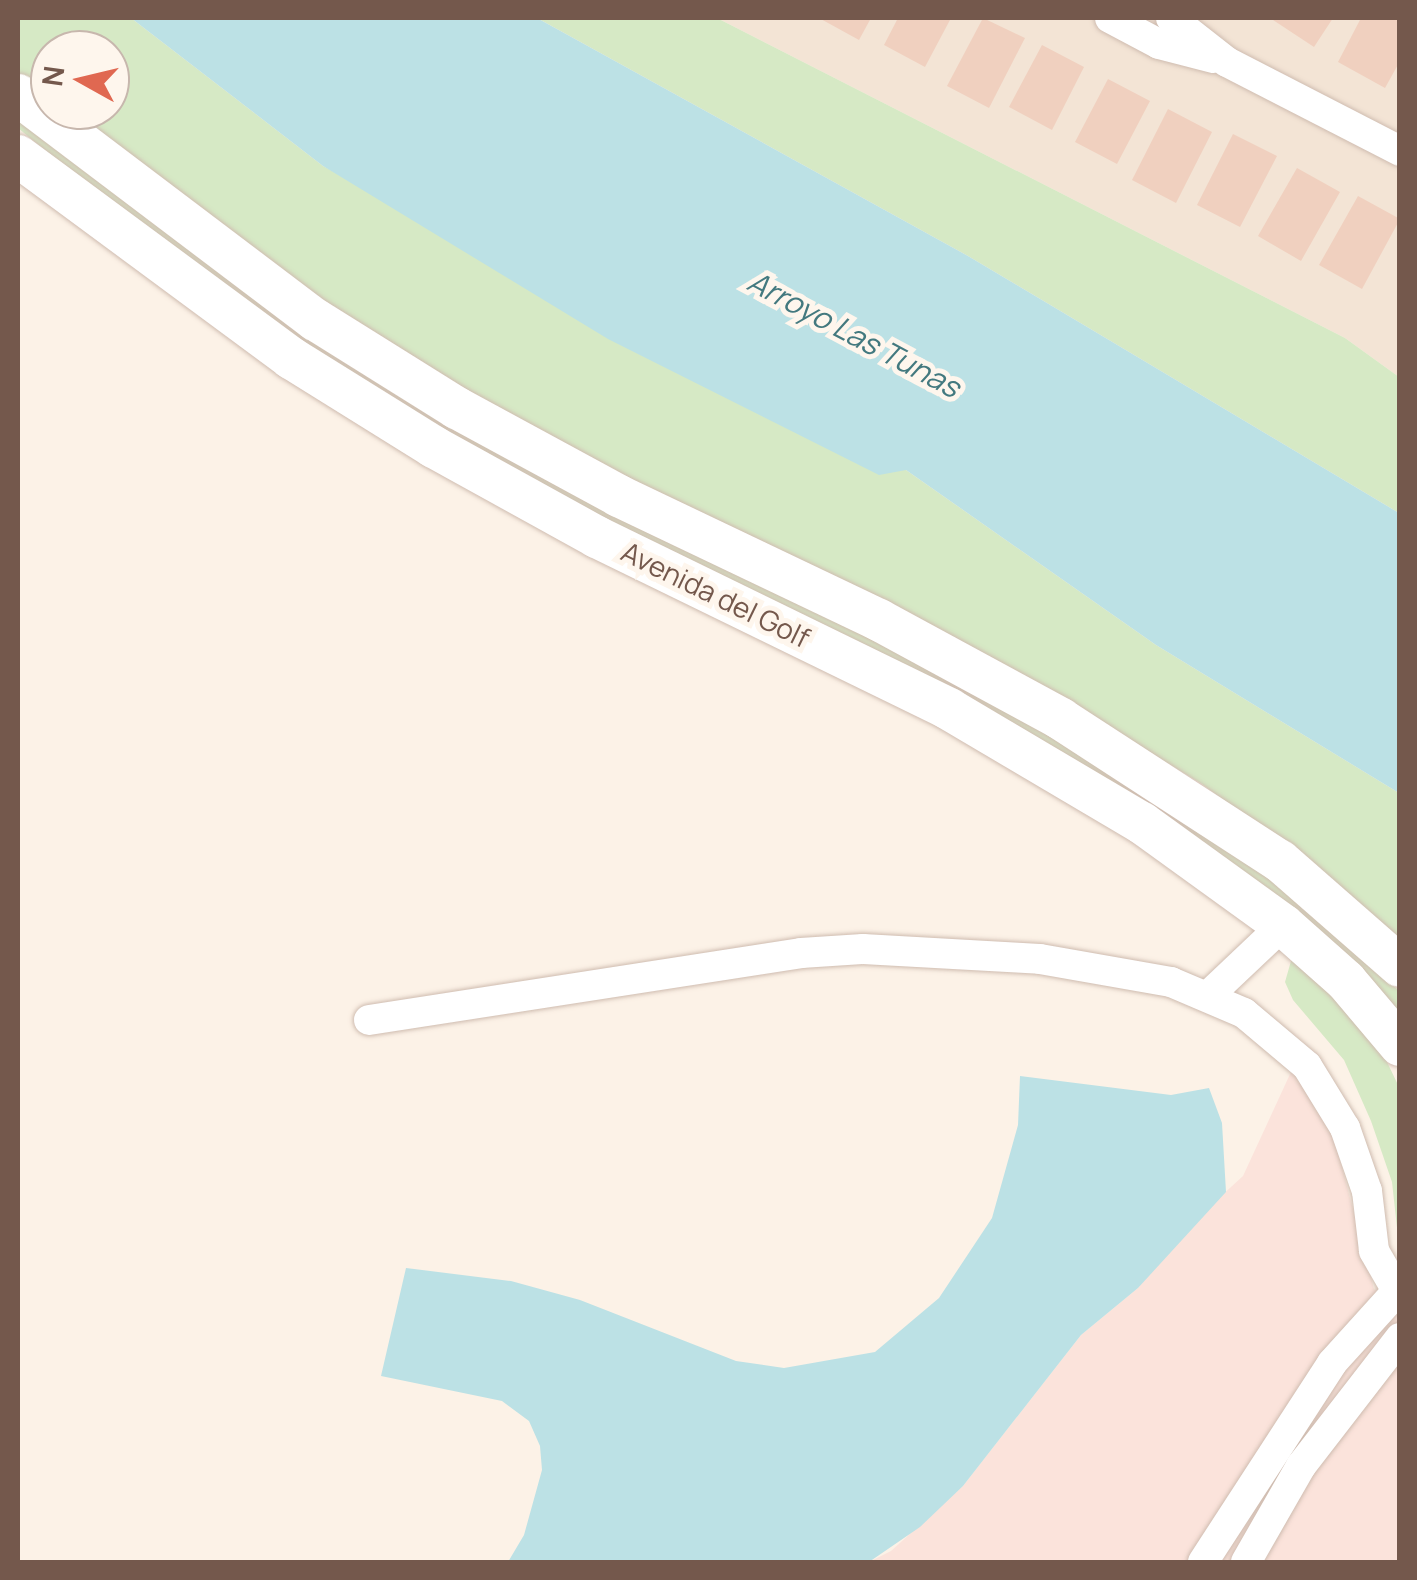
<!DOCTYPE html>
<style>
body{margin:0}
#map{position:relative;width:1417px;height:1580px;overflow:hidden;background:#fcf2e7;font-family:Manrope,sans-serif}
div>[style]{position:absolute}
.residential>*{inset:0;background:#f3e4d5}
.commercial>*{inset:0;background:#fbe3db}
.green>*{inset:0;background:#d6e9c5}
.water>*{inset:0;background:#bce1e5}
.building>*{inset:0;background:#f0d0bf}
.roads{filter:drop-shadow(0 0 2px #cfbcb0) drop-shadow(0 0 2px #cfbcb0)}
.street>*{height:30px;margin:-15px;padding:0 15px;transform-origin:15px;border-radius:15px;background:#fff}
.secondary>*{height:42px;margin:-21px;padding:0 21px;transform-origin:21px;border-radius:21px;background:#fff}
span{translate:-50% -50%;white-space:nowrap;text-align:center;line-height:1.15;-webkit-text-stroke:10px #fef6ed;paint-order:stroke}
.street-label{font-size:28px;color:#74584c}
.water-label{font-size:30px;color:#43797f;font-style:italic}
.frame{position:absolute;inset:0;border:20px solid #74584c;pointer-events:none}
.north{position:absolute;left:30px;top:30px;width:100px;height:100px;box-sizing:border-box;background:#fef6ed;border:2px solid #c7b7ad;border-radius:50%;rotate:278deg;font-size:28px;font-weight:700;line-height:40px;text-align:center;color:#74584c}
.north::after{content:'';display:block;margin:auto;width:35px;height:45px;background:#e06851;clip-path:polygon(50% 0,100% 100%,50% 72%,0 100%)}
</style>
<div id="map">
<div class="residential">
<div style="clip-path:polygon(717px 18px,1399px 18px,1399px 377px,1345px 338px)"></div>
</div>
<div class="commercial">
<div style="clip-path:polygon(1297px 1059px,1334px 1137px,1374px 1289px,1399px 1312px,1399px 1562px,869px 1562px,891px 1551px,963px 1486px,1081px 1335px,1138px 1288px,1184px 1230px,1243px 1176px)"></div>
</div>
<div class="green">
<div style="clip-path:polygon(18px 18px,131px 18px,323px 166px,893px 470px,906px 470px,1156px 645px,1399px 793px,1399px 947px,1303px 859px,1202px 784px,1095px 719px,574px 454px,254px 262px,61px 110px,110px 110px,110px 50px,50px 50px,50px 101px,18px 73px)"></div>
<div style="clip-path:polygon(537px 18px,717px 18px,1345px 338px,1399px 377px,1399px 513px,968px 256px)"></div>
<div style="clip-path:polygon(18px 112px,136px 209px,941px 666px,1289px 885px,1399px 991px,1399px 1021px,1348px 956px,322px 358px,129px 219px,18px 128px)"></div>
<div style="clip-path:polygon(1291px 961px,1301px 961px,1365px 1016px,1399px 1087px,1399px 1246px,1392px 1182px,1371px 1121px,1344px 1060px,1293px 1000px,1285px 982px)"></div>
</div>
<div class="water">
<div style="clip-path:polygon(131px 18px,537px 18px,968px 256px,1399px 513px,1399px 793px,1156px 645px,906px 470px,879px 475px,608px 339px,323px 166px)"></div>
<div style="clip-path:polygon(1020px 1076px,1171px 1095px,1209px 1088px,1222px 1123px,1226px 1192px,1138px 1288px,1081px 1335px,963px 1486px,920px 1527px,869px 1562px,508px 1562px,524px 1535px,542px 1470px,540px 1446px,529px 1421px,502px 1401px,381px 1376px,406px 1268px,511px 1281px,580px 1300px,736px 1361px,784px 1368px,875px 1352px,939px 1298px,992px 1218px,1018px 1125px)"></div>
</div>
<div class="building">
<div style="clip-path:polygon(819px 18px,871px 18px,859px 40px)"></div>
<div style="clip-path:polygon(898px 18px,951px 18px,925px 67px,884px 45px)"></div>
<div style="clip-path:polygon(983px 18px,1025px 38px,989px 108px,947px 86px)"></div>
<div style="clip-path:polygon(1270px 18px,1333px 18px,1314px 47px)"></div>
<div style="clip-path:polygon(1361px 18px,1400px 18px,1400px 61px,1385px 88px,1338px 62px)"></div>
<div style="clip-path:polygon(1042px 45px,1084px 67px,1052px 130px,1009px 107px)"></div>
<div style="clip-path:polygon(1108px 79px,1150px 101px,1117px 164px,1075px 142px)"></div>
<div style="clip-path:polygon(1168px 109px,1212px 132px,1176px 203px,1132px 180px)"></div>
<div style="clip-path:polygon(1233px 134px,1277px 156px,1240px 227px,1197px 205px)"></div>
<div style="clip-path:polygon(1297px 168px,1340px 192px,1301px 261px,1258px 236px)"></div>
<div style="clip-path:polygon(1358px 196px,1400px 219px,1362px 289px,1319px 265px)"></div>
</div>
<div class="roads">
<div class="street">
<div style="left:1110px;top:18px;width:55px;rotate:28deg"></div>
<div style="left:1159px;top:44px;width:56px;rotate:14.5deg"></div>
<div style="left:1171px;top:18px;width:71px;rotate:38.2deg"></div>
<div style="left:1227px;top:62px;width:195px;rotate:27.2deg"></div>
<div style="left:1210px;top:994px;width:100px;rotate:-43.4deg"></div>
<div style="left:369px;top:1020px;width:437px;rotate:-8.8deg"></div>
<div style="left:801px;top:953px;width:62px;rotate:-3.7deg"></div>
<div style="left:863px;top:949px;width:177px;rotate:3.2deg"></div>
<div style="left:1040px;top:959px;width:133px;rotate:10deg"></div>
<div style="left:1171px;top:982px;width:79px;rotate:23deg"></div>
<div style="left:1244px;top:1013px;width:82px;rotate:40.1deg"></div>
<div style="left:1307px;top:1066px;width:73px;rotate:58.5deg"></div>
<div style="left:1345px;top:1128px;width:67px;rotate:70.8deg"></div>
<div style="left:1367px;top:1191px;width:60px;rotate:83.3deg"></div>
<div style="left:1374px;top:1251px;width:52px;rotate:60deg"></div>
<div style="left:1203px;top:1562px;width:237px;rotate:-57deg"></div>
<div style="left:1332px;top:1363px;width:101px;rotate:-47.8deg"></div>
<div style="left:1246px;top:1562px;width:111px;rotate:-60.2deg"></div>
<div style="left:1301px;top:1466px;width:162px;rotate:-52.3deg"></div>
</div>
<div class="secondary">
<div style="left:18px;top:95px;width:373px;rotate:37.1deg"></div>
<div style="left:316px;top:320px;width:166px;rotate:32deg"></div>
<div style="left:457px;top:408px;width:184px;rotate:28.5deg"></div>
<div style="left:619px;top:496px;width:288px;rotate:25.5deg"></div>
<div style="left:879px;top:620px;width:207px;rotate:28.5deg"></div>
<div style="left:1061px;top:719px;width:261px;rotate:33deg"></div>
<div style="left:1280px;top:861px;width:159px;rotate:41.2deg"></div>
<div style="left:18px;top:156px;width:340px;rotate:36.5deg"></div>
<div style="left:291px;top:358px;width:168px;rotate:31.9deg"></div>
<div style="left:434px;top:447px;width:186px;rotate:28.9deg"></div>
<div style="left:597px;top:537px;width:392px;rotate:26deg"></div>
<div style="left:949px;top:709px;width:224px;rotate:30.6deg"></div>
<div style="left:1142px;top:823px;width:174px;rotate:35.9deg"></div>
<div style="left:1283px;top:925px;width:84px;rotate:41.6deg"></div>
<div style="left:1346px;top:981px;width:84px;rotate:49.8deg"></div>
</div>
</div>
<div class="street-label">
<span style="left:716px;top:594px;rotate:26deg">Avenida del Golf</span>
</div>
<div class="water-label">
<span style="left:854px;top:334px;rotate:28deg">Arroyo Las Tunas</span>
</div>
<div class="frame"></div>
<div class="north">N</div>
</div>
